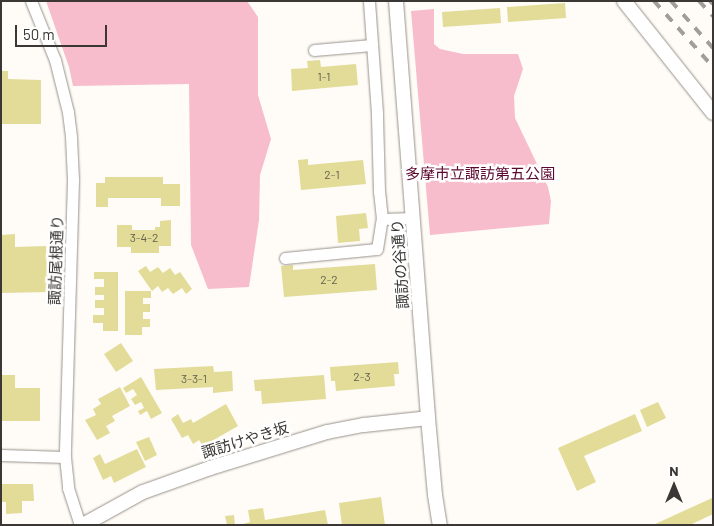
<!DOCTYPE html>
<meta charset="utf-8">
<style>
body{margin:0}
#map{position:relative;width:714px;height:526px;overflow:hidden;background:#fffbf6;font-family:Barlow,"Noto Sans JP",sans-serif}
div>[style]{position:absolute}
.green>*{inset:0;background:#f7bdcc}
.building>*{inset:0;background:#e2dc98}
.roads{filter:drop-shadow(0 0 1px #98928c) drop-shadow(0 0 1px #98928c)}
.minor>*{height:11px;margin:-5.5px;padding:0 5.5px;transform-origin:5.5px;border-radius:5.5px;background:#fff}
.tertiary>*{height:14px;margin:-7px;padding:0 7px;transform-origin:7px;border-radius:7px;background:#fff}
.rail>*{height:4px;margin-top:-2px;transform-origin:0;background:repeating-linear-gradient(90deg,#a19e9a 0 9px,transparent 0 18px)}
span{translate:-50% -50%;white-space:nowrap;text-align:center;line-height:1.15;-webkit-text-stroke:5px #fff;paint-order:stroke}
.number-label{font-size:12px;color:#64604e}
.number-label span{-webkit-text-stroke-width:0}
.park-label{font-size:15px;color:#5c082d}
.street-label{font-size:15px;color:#3a3735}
.frame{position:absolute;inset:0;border:2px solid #3a3735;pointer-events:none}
.north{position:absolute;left:649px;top:461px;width:50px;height:50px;-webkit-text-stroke:4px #fff;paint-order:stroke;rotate:0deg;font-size:14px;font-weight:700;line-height:20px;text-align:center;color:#3a3735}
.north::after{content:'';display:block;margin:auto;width:18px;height:22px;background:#3a3735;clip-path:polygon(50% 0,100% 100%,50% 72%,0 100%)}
.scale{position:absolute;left:15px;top:25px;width:92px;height:22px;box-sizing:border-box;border:2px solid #3a3735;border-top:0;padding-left:6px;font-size:15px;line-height:18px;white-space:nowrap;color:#3a3735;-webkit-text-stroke:4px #fff;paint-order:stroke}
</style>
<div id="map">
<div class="green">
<div style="clip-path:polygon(46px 1px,247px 1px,258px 17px,258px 95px,271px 139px,260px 175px,259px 220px,249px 287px,208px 289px,191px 245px,189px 84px,73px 86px,69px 67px)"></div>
<div style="clip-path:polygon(434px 9px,434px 44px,440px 49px,463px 54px,518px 54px,523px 69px,514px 96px,515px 118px,548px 187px,551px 201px,549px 224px,430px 235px,411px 11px)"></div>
</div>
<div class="building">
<div style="clip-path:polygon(565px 3px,566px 18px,508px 22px,507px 7px)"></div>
<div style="clip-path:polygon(500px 8px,501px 23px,443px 27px,442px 12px)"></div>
<div style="clip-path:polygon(320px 60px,321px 67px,356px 64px,358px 85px,292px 91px,291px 69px,308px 68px,307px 61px)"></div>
<div style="clip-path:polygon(1px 71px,8px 71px,8px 79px,41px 80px,41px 124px,1px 124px)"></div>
<div style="clip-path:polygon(308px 159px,308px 165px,363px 160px,366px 184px,301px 190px,298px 160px)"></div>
<div style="clip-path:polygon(105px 177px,163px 177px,163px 184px,180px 184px,180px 206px,161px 206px,161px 198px,108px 198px,108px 207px,96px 207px,96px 183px,105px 183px)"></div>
<div style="clip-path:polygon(366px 213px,368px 228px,359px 229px,360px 241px,338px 243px,336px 216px)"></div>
<div style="clip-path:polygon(171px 220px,171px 246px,159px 246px,159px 253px,131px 253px,131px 247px,117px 247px,117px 225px,132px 225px,132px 230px,155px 230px,155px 227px,160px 227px,160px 221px)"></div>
<div style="clip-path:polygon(15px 234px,15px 247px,46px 246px,48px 292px,1px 293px,1px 235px)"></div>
<div style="clip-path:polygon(375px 264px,377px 290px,284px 297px,281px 266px,293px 265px,293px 270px)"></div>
<div style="clip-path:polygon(146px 266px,150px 272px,158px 267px,163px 273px,170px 268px,175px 275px,180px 272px,192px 289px,186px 294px,182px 288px,173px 294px,168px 288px,162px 292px,158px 286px,152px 291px,138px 271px)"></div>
<div style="clip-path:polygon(94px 272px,118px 272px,118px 331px,103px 331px,103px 323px,93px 323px,93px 315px,104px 315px,104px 308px,95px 308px,95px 300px,104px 300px,104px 295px,95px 295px,95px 287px,104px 287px,104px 279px,94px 279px)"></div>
<div style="clip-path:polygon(125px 291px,151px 291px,151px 298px,143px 298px,143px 304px,150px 304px,150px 312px,143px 312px,143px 319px,150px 319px,150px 327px,142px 327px,142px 335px,125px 335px)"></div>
<div style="clip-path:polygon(121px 343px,133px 361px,116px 372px,104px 354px)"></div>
<div style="clip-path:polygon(398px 362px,399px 374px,394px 374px,395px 386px,336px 391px,335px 381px,331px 381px,330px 367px)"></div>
<div style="clip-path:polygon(213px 366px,214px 372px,232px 371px,233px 391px,213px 393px,213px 387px,156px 390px,154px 369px)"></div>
<div style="clip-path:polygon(1px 375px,15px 375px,15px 388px,40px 388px,40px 421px,1px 421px)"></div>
<div style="clip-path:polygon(324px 375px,326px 399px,262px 404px,261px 391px,255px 391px,254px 380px)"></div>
<div style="clip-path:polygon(141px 377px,162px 413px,151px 419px,147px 411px,140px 415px,138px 411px,144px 408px,141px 402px,135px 405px,131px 399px,137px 395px,133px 389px,126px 393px,123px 388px)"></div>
<div style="clip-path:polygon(120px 387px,130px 406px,112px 416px,115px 421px,106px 426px,110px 433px,97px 440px,85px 420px,96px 415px,93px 409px,101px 404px,98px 399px)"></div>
<div style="clip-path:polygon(658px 402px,666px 418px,647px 427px,640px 410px)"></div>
<div style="clip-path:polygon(226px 404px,238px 426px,203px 446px,199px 440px,193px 444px,188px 435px,182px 438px,171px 419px,178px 414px,183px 423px,191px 419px,193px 423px)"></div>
<div style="clip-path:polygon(635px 414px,642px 431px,584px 456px,596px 482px,577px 491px,558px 448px)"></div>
<div style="clip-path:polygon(149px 437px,157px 455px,145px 461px,136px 442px)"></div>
<div style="clip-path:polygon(137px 449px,146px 467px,114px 483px,111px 476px,103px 480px,93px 458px,100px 454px,105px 464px)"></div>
<div style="clip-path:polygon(1px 484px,33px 484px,34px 501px,22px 501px,22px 513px,6px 514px,6px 502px,1px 502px)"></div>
<div style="clip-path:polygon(381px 497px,385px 525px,342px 525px,339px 503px)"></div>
<div style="clip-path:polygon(712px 498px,713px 514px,690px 525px,653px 525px)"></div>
<div style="clip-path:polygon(263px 508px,265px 520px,325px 510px,328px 525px,239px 525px,250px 522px,248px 510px)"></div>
<div style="clip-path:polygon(234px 515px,235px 525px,227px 525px,225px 516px)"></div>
</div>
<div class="roads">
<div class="minor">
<div style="left:31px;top:1px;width:64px;rotate:67.9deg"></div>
<div style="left:55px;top:60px;width:54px;rotate:76deg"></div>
<div style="left:68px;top:112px;width:25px;rotate:83deg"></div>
<div style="left:71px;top:137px;width:43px;rotate:87.3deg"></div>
<div style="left:73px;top:180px;width:277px;rotate:91.7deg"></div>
<div style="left:65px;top:457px;width:31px;rotate:84deg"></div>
<div style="left:68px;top:488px;width:39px;rotate:72deg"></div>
<div style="left:314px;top:50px;width:58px;rotate:-4.9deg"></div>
<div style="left:382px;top:219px;width:31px;rotate:-2deg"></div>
<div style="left:285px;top:258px;width:92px;rotate:-5.6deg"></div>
<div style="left:377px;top:249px;width:30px;rotate:-81deg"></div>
<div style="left:382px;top:219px;width:27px;rotate:-96deg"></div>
<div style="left:379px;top:192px;width:79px;rotate:-91.5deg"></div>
<div style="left:377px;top:113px;width:112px;rotate:-94.1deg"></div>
<div style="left:1px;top:455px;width:64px;rotate:1.8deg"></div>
</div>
<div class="tertiary">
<div style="left:396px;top:1px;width:418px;rotate:85.6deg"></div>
<div style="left:428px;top:418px;width:77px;rotate:84.8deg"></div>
<div style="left:435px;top:495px;width:30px;rotate:81deg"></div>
<div style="left:624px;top:1px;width:143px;rotate:51.5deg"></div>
<div style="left:83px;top:525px;width:68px;rotate:-28.8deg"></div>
<div style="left:143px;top:492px;width:71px;rotate:-19.7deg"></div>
<div style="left:210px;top:468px;width:122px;rotate:-17.1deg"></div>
<div style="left:327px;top:432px;width:38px;rotate:-11deg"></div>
<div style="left:364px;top:425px;width:64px;rotate:-6.2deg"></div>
</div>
</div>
<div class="rail">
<div style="left:654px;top:1px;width:89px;rotate:48.2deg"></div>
<div style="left:671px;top:1px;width:63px;rotate:48.2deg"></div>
<div style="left:699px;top:1px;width:21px;rotate:47deg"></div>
<div style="left:710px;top:1px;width:4px;rotate:45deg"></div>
</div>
<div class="number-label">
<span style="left:324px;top:77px">1-1</span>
<span style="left:332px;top:175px">2-1</span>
<span style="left:144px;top:238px">3-4-2</span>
<span style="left:329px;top:280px">2-2</span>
<span style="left:362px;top:377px">2-3</span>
<span style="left:194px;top:379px">3-3-1</span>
</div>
<div class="park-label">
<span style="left:480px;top:174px">多摩市立諏訪第五公園</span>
</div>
<div class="street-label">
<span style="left:56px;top:260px;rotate:-88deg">諏訪尾根通り</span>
<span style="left:400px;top:264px;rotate:-94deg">諏訪の谷通り</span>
<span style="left:245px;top:440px;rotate:-17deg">諏訪けやき坂</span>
</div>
<div class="frame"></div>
<div class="north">N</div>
<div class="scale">50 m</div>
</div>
